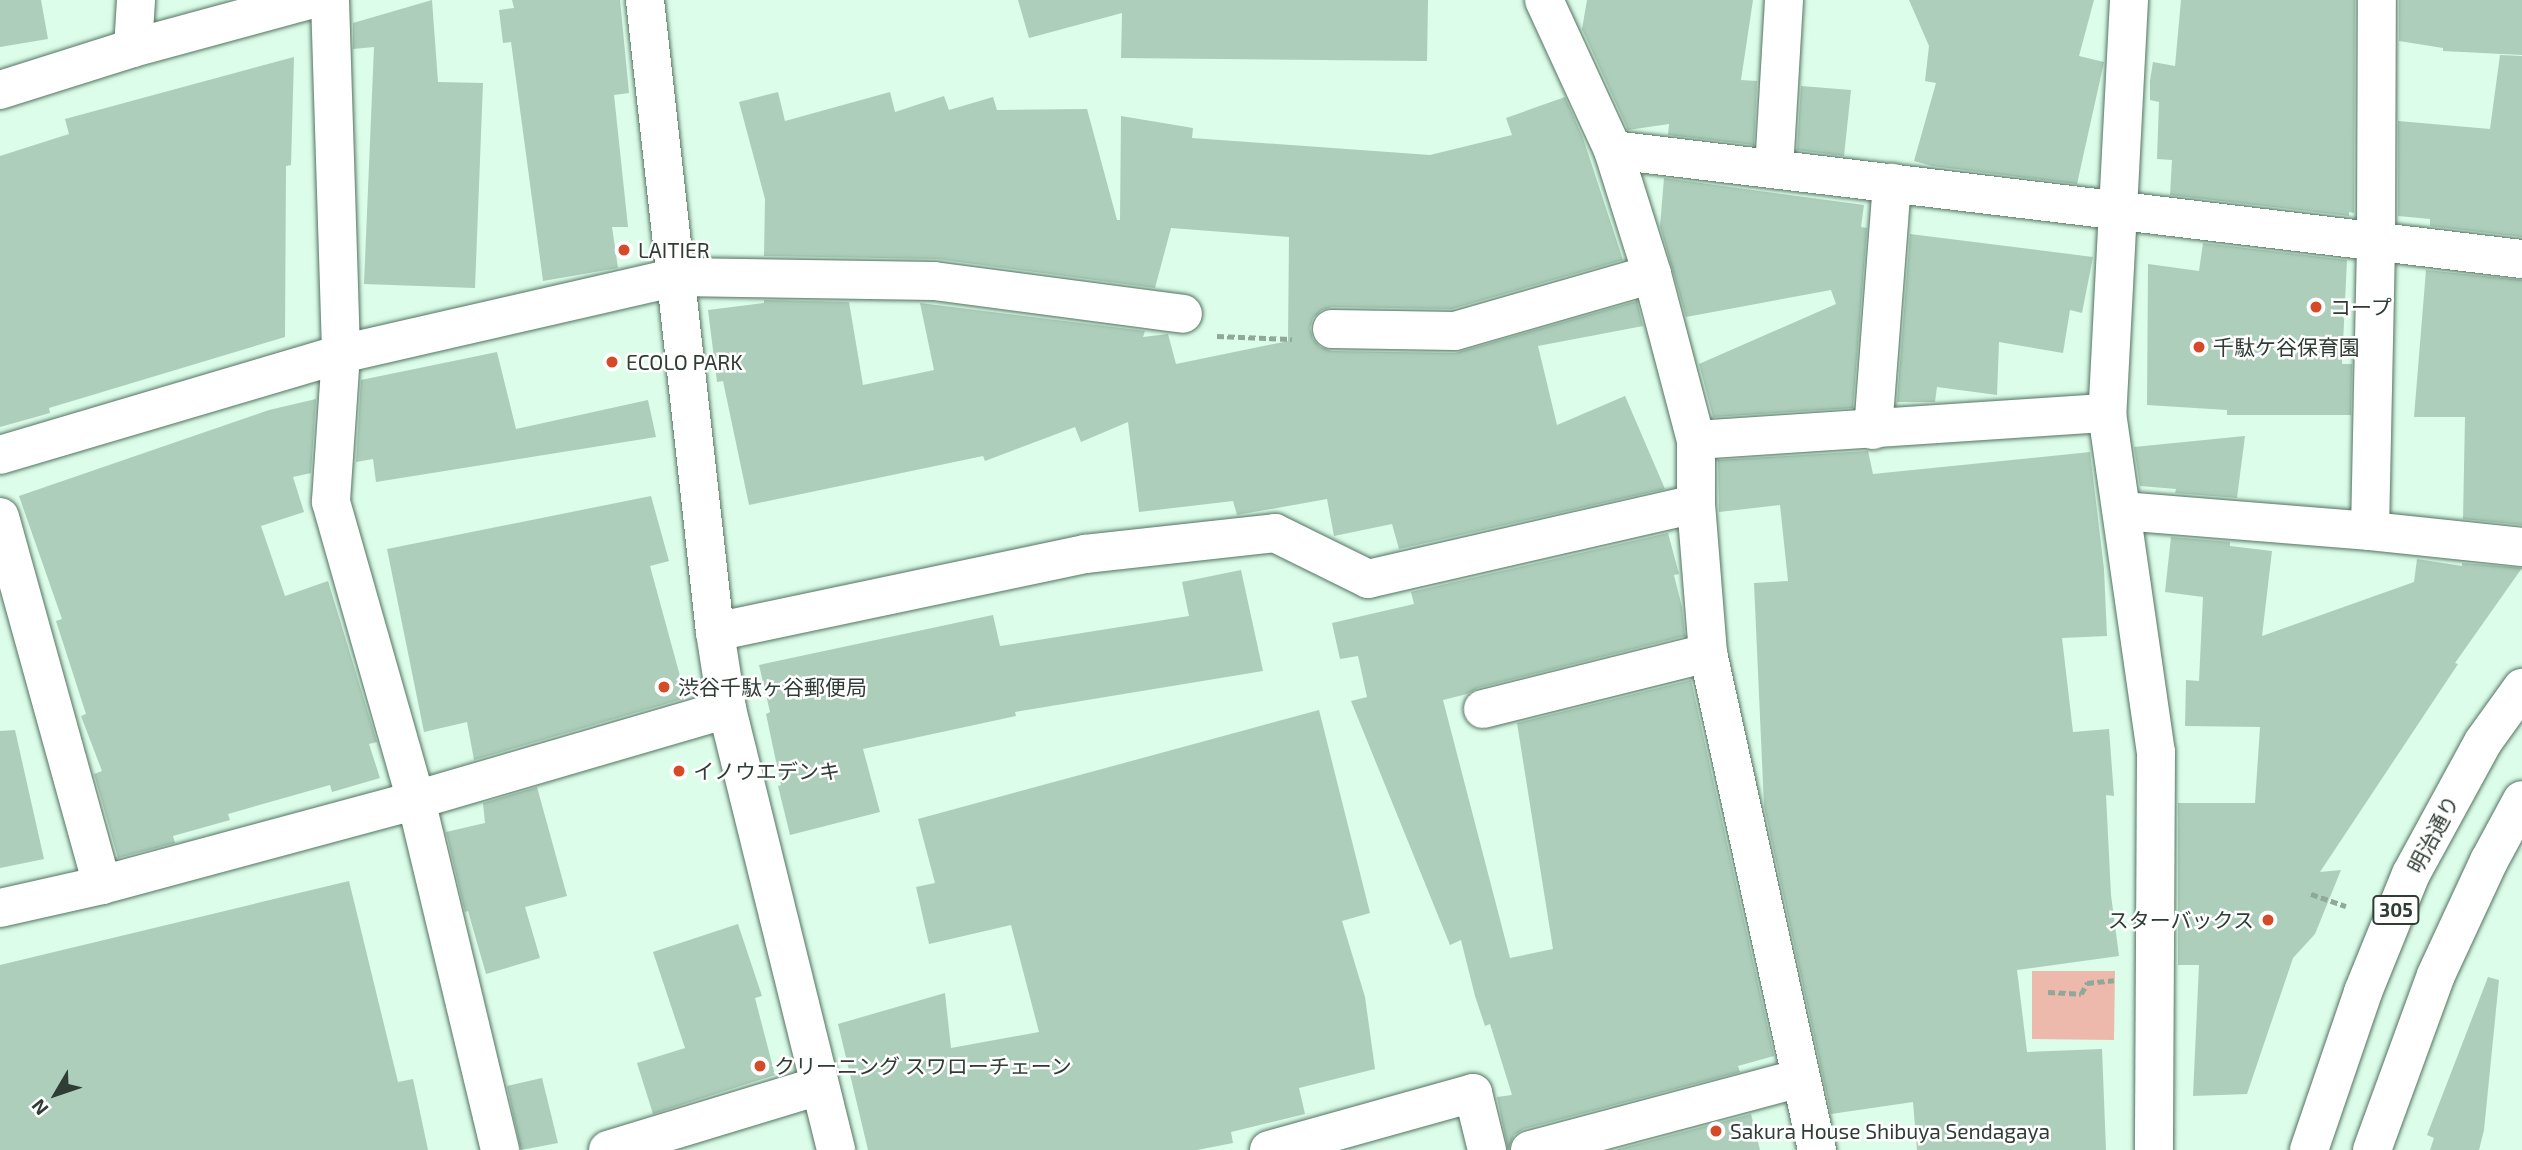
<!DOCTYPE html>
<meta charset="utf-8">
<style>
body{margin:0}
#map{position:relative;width:2522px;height:1150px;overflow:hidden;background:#dbfde9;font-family:"Exo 2","Noto Sans JP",sans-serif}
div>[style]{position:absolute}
.green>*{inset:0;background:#ecb9ac}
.building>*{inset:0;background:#acceba}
.path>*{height:4.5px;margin-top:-2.25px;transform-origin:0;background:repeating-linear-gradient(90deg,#8fa899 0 7px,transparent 0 10.5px)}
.roads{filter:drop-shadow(0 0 2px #557362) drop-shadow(0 0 2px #557362)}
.minor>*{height:38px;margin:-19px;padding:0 19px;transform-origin:19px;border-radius:19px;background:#fff}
.major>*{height:38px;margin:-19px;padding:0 19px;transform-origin:19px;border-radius:19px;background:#fff}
.dots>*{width:19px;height:19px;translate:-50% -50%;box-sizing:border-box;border:4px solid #fff;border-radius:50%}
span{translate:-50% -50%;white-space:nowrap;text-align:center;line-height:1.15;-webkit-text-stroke:5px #fff;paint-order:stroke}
.shield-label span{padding:2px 5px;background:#fff;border:2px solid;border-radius:5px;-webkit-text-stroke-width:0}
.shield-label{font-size:19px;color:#2f3d35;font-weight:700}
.poi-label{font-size:21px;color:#2f3d35}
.left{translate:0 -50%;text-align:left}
.right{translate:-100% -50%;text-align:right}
.street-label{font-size:21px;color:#2f3d35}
.north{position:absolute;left:21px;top:1059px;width:70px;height:70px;-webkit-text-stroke:5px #fff;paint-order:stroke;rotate:231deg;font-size:19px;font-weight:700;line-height:28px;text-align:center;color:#2f3d35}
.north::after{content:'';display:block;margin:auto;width:24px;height:32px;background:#2f3d35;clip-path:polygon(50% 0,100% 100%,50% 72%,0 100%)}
</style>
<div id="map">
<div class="green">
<div style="clip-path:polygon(2032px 971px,2115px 971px,2114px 1040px,2032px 1039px)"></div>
</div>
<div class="building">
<div style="clip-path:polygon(0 0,41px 0,48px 39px,0 47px)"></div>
<div style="clip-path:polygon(432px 0,438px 82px,483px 83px,475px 288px,364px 284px,374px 47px,353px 49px,353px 23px)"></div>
<div style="clip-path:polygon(512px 0,620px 0,629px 93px,614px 95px,628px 227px,612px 227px,618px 268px,543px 281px,511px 42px,503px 43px,499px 10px,514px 8px)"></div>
<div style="clip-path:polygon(1018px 0,1428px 0,1427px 61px,1121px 58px,1122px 13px,1029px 38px)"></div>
<div style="clip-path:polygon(1587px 0,1753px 0,1741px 80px,1757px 81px,1754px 145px,1668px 135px,1669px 124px,1628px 130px,1582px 29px)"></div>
<div style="clip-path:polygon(1909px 0,2094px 0,2079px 56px,2104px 62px,2077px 184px,1932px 166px,1914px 161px,1936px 83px,1925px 81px,1929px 46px)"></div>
<div style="clip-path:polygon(2181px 0,2355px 0,2354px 213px,2349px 212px,2349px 216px,2170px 195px,2172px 160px,2157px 159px,2159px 102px,2150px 100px,2150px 81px,2153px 62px,2175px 66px)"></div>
<div style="clip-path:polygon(2399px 0,2522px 0,2522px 55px,2443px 51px,2443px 48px,2399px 41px)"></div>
<div style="clip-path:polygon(2500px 55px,2522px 56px,2522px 237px,2430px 226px,2430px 219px,2398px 216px,2398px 121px,2490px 129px)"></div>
<div style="clip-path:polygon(294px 57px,291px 165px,286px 166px,285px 337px,49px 408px,50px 413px,0 427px,0 156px,69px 134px,65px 119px)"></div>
<div style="clip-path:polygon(1801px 86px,1851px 90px,1844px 156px,1797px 150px)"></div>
<div style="clip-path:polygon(778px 92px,785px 121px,890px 92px,895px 112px,944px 96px,949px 110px,993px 97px,997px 110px,1087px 109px,1117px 220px,1120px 220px,1121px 116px,1193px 128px,1192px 138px,1430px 155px,1512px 135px,1506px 118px,1565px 97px,1583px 138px,1623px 260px,1452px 309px,1332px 307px,1322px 310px,1313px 318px,1310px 328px,1313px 339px,1320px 347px,1332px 351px,1455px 353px,1637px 301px,1643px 326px,1538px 346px,1557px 425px,1625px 396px,1665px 489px,1399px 549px,1392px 524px,1334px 536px,1327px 499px,1237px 515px,1233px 501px,1139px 512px,1128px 422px,1081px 442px,1075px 427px,985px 461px,983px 456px,749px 505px,723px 381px,717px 382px,708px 310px,764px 303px,764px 300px,849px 302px,863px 385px,934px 370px,920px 303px,1145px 331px,1143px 337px,1168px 334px,1176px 364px,1288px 341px,1289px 237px,1171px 228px,1155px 288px,937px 259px,764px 256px,765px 199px,739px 102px)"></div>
<div style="clip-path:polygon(1664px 178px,1864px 205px,1861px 227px,1867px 228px,1853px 408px,1713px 417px,1699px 364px,1836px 304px,1831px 290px,1686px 317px,1660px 226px)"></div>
<div style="clip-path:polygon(1910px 234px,2093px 257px,2082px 313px,2070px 310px,2063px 353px,1999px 342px,1997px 395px,1937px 387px,1935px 402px,1897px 402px)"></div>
<div style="clip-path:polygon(2203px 243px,2347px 260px,2342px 364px,2352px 364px,2351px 415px,2227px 415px,2227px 410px,2147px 405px,2148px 264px,2199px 271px)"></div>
<div style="clip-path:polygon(2426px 270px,2522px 280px,2522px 525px,2463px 519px,2465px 417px,2414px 417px)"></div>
<div style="clip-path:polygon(497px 352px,516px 429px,648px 400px,656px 437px,376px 482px,373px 459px,356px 462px,361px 380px)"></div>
<div style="clip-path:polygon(316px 399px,311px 473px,293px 477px,304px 512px,261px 526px,285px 596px,328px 581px,377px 742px,369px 744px,380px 778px,332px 792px,330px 785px,228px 814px,230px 820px,173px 836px,175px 843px,118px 858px,94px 774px,102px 771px,81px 716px,86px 714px,56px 621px,62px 619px,19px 496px,269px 410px)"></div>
<div style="clip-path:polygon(2245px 436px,2237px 498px,2175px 493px,2176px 489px,2140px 486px,2134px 447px)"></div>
<div style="clip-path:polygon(1868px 451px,1873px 474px,2090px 452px,2104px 569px,2107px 636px,2062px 638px,2073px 732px,2109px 729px,2114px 796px,2106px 795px,2111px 895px,2119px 956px,2017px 970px,2027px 1052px,2102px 1049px,2106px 1150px,1917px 1150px,1913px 1102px,1831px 1114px,1764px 806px,1754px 583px,1788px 581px,1780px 505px,1719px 512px,1718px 460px)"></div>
<div style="clip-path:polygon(651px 496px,669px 561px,650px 566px,686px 698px,474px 760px,467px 722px,424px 732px,387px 549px)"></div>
<div style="clip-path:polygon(1668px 533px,1679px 574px,1674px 575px,1682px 607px,1685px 636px,1478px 688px,1467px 694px,1443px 700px,1510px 958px,1553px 949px,1517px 723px,1691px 680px,1774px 1056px,1738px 1066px,1740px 1072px,1524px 1129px,1514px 1135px,1508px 1150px,1497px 1097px,1512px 1095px,1490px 1024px,1485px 1026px,1475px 996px,1461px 940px,1450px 945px,1351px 701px,1367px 697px,1358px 656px,1340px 659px,1332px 623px,1414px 604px,1411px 592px)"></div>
<div style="clip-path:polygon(2171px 537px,2230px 542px,2230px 546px,2272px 551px,2262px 636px,2414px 582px,2417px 559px,2462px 566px,2462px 563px,2522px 568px,2455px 663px,2458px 664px,2320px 872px,2341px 870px,2315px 934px,2293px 958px,2247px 1094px,2193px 1096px,2199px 965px,2178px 965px,2178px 803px,2255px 803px,2260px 727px,2185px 726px,2186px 680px,2199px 681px,2203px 597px,2165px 592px)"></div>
<div style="clip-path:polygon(1241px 570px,1263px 671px,1015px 712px,1016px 716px,863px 749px,880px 812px,790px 835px,778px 786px,781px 785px,766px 714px,770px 712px,759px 665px,993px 615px,1000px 646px,1189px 616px,1182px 582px)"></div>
<div style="clip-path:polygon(1319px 710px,1370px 913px,1342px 921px,1365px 997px,1375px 1069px,1299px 1088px,1305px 1114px,1231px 1132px,1233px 1143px,1197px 1150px,868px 1150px,838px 1024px,945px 993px,951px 1048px,1039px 1032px,1011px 925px,929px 944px,916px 887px,935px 883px,918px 819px)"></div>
<div style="clip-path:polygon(15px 730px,44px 859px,0 868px,0 731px)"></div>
<div style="clip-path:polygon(537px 787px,567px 896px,525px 907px,540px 958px,486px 974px,468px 911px,465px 912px,446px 832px,485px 823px,483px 803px)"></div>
<div style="clip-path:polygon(349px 881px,398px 1082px,413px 1079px,428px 1150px,0 1150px,0 965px)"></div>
<div style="clip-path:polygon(738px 924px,762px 996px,755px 998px,775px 1075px,653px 1114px,637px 1063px,685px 1048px,653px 952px)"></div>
<div style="clip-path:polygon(2488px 977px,2499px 980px,2484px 1130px,2479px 1150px,2430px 1150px,2434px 1138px,2427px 1135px)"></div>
<div style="clip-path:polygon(542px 1078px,558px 1143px,521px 1150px,507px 1086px)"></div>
<div style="clip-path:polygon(1751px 1114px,1760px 1150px,1615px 1150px)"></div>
</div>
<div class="path">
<div style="left:1217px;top:336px;width:75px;rotate:2.3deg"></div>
<div style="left:2311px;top:894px;width:37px;rotate:19deg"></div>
<div style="left:2048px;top:992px;width:33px;rotate:3deg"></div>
<div style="left:2081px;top:994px;width:13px;rotate:-61deg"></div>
<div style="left:2087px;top:983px;width:27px;rotate:-6deg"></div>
</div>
<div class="roads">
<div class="minor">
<div style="left:330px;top:0;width:354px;rotate:88.2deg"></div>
<div style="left:341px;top:354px;width:148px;rotate:93.9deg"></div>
<div style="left:331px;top:502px;width:310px;rotate:74.1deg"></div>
<div style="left:416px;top:800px;width:360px;rotate:76.5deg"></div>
<div style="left:645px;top:0;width:636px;rotate:83.68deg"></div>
<div style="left:715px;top:632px;width:78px;rotate:81.1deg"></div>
<div style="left:727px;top:709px;width:454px;rotate:76.1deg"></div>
<div style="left:1544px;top:0;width:165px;rotate:65.3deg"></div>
<div style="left:1613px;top:150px;width:130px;rotate:72.5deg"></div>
<div style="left:1652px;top:274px;width:172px;rotate:75.2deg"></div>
<div style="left:1696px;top:440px;width:64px;rotate:90deg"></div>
<div style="left:1696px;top:504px;width:149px;rotate:85.4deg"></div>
<div style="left:1708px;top:653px;width:509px;rotate:77.63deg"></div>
<div style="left:2129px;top:0;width:414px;rotate:93deg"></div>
<div style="left:2107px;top:413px;width:343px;rotate:81.8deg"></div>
<div style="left:2156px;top:752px;width:398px;rotate:90.3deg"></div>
<div style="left:133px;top:48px;width:48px;rotate:-86.4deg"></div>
<div style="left:0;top:90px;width:139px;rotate:-17.5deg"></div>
<div style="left:133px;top:48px;width:183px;rotate:-15.2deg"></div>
<div style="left:1613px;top:150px;width:916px;rotate:6.84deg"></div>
<div style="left:1774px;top:169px;width:169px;rotate:-86.6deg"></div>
<div style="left:1332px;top:329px;width:123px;rotate:0.9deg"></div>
<div style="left:1455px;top:331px;width:205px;rotate:-16.1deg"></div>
<div style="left:1873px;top:430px;width:248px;rotate:-85.6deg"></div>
<div style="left:1696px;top:440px;width:412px;rotate:-3.8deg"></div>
<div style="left:0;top:455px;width:356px;rotate:-16.5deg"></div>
<div style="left:341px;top:354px;width:346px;rotate:-12.9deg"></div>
<div style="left:678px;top:277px;width:256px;rotate:0.9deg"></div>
<div style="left:934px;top:281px;width:251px;rotate:7.5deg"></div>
<div style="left:2122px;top:511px;width:249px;rotate:4.6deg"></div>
<div style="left:2370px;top:531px;width:153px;rotate:6deg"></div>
<div style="left:0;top:517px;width:382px;rotate:74.5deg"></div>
<div style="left:2370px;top:531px;width:290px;rotate:-88.8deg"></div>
<div style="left:2376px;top:241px;width:241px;rotate:-89.8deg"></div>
<div style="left:715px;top:632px;width:378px;rotate:-11.9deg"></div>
<div style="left:1085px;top:554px;width:191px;rotate:-6.3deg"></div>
<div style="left:1275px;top:533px;width:104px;rotate:26.3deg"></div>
<div style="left:1368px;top:579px;width:336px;rotate:-12.9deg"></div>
<div style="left:1483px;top:709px;width:232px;rotate:-14deg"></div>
<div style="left:0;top:908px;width:105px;rotate:-12.7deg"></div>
<div style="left:102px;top:885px;width:325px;rotate:-15.1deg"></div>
<div style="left:416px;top:800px;width:324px;rotate:-16.3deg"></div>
<div style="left:608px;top:1150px;width:220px;rotate:-16.9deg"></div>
<div style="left:1269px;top:1150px;width:212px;rotate:-15.6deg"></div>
<div style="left:1473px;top:1093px;width:59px;rotate:76.2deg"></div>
<div style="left:1530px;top:1150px;width:280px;rotate:-14.9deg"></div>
</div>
<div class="major">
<div style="left:2309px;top:1150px;width:167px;rotate:-71.1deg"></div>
<div style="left:2363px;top:992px;width:127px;rotate:-67.9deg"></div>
<div style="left:2411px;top:874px;width:150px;rotate:-61.4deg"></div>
<div style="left:2483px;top:742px;width:67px;rotate:-54.2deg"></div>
<div style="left:2372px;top:1150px;width:186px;rotate:-69.9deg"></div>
<div style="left:2436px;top:975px;width:126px;rotate:-65.1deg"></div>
<div style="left:2489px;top:861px;width:69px;rotate:-61.6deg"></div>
</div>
</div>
<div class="dots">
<div style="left:624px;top:250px;background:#d54b28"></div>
<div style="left:2316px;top:307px;background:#d54b28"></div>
<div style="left:2199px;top:347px;background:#d54b28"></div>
<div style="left:612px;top:362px;background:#d54b28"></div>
<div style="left:664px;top:687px;background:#d54b28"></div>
<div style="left:679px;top:771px;background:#d54b28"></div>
<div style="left:2268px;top:920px;background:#d54b28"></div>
<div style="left:760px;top:1066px;background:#d54b28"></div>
<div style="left:1716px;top:1131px;background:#d54b28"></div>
</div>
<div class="shield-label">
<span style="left:2396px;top:910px">305</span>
</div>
<div class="poi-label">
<span class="left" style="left:638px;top:250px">LAITIER</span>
<span class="left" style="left:2330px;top:307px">コープ</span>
<span class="left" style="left:2213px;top:347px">千駄ケ谷保育園</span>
<span class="left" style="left:626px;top:362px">ECOLO PARK</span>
<span class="left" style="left:678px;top:687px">渋谷千駄ヶ谷郵便局</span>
<span class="left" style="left:693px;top:771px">イノウエデンキ</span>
<span class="right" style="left:2254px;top:920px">スターバックス</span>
<span class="left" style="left:774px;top:1066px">クリーニング スワローチェーン</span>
<span class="left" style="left:1730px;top:1131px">Sakura House Shibuya Sendagaya</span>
</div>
<div class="street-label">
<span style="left:2433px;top:834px;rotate:-62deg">明治通り</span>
</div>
<div class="north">N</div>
</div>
